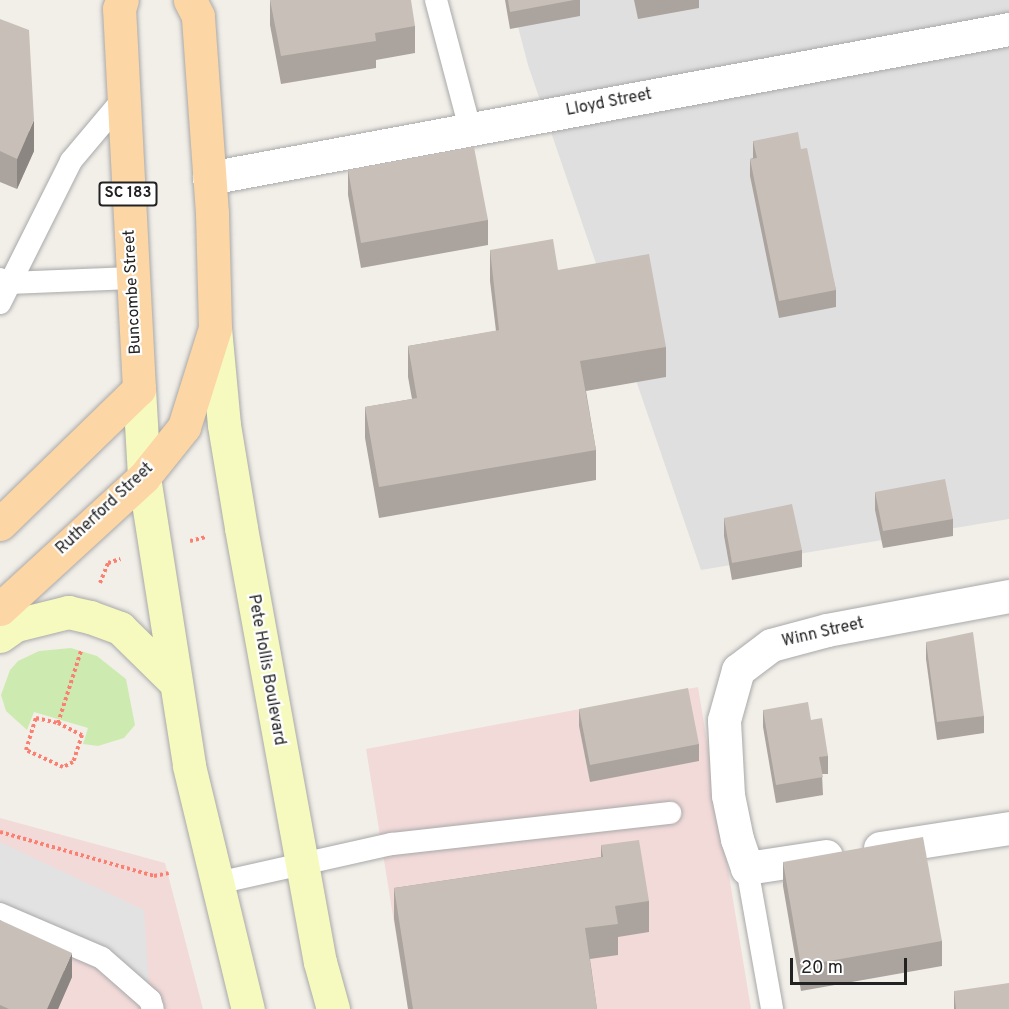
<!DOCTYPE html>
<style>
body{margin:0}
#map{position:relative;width:1009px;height:1009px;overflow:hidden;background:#f2efe9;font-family:Overpass,sans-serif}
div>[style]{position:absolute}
.residential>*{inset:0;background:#e0dfdf}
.commercial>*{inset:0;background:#f2dad9}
.grass>*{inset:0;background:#cdebb0}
.parking>*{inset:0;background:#e2e2e2}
.path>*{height:4px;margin-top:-2px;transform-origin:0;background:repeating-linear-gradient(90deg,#fa8072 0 3px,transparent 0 6px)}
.roads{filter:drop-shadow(0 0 2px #a9a9a9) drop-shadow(0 0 2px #a9a9a9)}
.service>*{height:22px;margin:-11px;padding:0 11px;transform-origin:11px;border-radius:11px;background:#fff}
.minor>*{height:33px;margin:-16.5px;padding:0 16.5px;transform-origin:16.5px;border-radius:16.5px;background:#fff}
.secondary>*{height:33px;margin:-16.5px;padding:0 16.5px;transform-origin:16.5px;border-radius:16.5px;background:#f7fabf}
.primary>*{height:33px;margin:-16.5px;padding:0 16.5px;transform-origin:16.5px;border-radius:16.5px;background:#fcd6a4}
.wall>*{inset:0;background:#aba49e}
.shaded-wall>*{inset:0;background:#8b8681}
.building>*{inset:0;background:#c7bfb8}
span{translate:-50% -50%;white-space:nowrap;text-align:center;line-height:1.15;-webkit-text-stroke:4.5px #fff;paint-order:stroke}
.shield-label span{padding:2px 4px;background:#fff;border:2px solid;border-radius:4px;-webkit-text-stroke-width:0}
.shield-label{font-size:15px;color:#222;font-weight:700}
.street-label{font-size:16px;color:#222}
.scale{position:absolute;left:790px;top:958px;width:117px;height:27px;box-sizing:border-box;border:3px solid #222;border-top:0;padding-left:8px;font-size:18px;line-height:21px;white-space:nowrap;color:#222;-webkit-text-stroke:4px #fff;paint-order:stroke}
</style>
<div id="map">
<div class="residential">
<div style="clip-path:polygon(511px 0,1009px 0,1009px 519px,701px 570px,528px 65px)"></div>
</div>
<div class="commercial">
<div style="clip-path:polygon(698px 687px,751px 1009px,408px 1009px,366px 749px)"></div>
<div style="clip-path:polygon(0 818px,165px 863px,203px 1009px,0 1009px)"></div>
</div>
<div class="grass">
<div style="clip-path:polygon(71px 648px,97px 656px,126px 679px,135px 725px,124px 738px,98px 746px,83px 744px,88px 728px,34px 712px,27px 730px,6px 711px,1px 695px,10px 670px,18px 661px,39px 651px)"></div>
</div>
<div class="parking">
<div style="clip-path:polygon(0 842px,144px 910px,149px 991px,0 923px)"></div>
</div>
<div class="path">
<div style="left:190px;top:541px;width:16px;rotate:-14deg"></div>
<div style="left:100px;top:583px;width:22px;rotate:-68deg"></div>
<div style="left:108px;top:563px;width:13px;rotate:-18deg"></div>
<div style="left:58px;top:723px;width:27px;rotate:27deg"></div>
<div style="left:82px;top:735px;width:28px;rotate:108deg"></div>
<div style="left:73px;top:762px;width:11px;rotate:153deg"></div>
<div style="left:63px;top:767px;width:41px;rotate:-155.3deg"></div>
<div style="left:26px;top:750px;width:34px;rotate:-73deg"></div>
<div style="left:36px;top:718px;width:23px;rotate:13deg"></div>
<div style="left:58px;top:723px;width:76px;rotate:-72.3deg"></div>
<div style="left:0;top:832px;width:160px;rotate:15.9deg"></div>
<div style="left:154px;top:876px;width:15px;rotate:-11deg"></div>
</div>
<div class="roads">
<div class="service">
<div style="left:436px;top:0;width:133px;rotate:75.2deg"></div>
<div style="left:0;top:279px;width:10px;rotate:24deg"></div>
<div style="left:9px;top:283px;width:123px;rotate:-2.3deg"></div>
<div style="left:0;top:303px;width:159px;rotate:-63.4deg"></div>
<div style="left:71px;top:161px;width:81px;rotate:-50deg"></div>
<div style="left:747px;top:868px;width:143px;rotate:79.9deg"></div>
<div style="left:217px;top:883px;width:179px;rotate:-12.6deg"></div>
<div style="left:392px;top:844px;width:280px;rotate:-6.4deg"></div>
<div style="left:0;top:914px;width:111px;rotate:23.3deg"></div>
<div style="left:102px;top:958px;width:64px;rotate:41.2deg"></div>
<div style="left:150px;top:1000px;width:9px;rotate:72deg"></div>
</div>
<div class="minor">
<div style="left:209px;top:178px;width:814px;rotate:-10.55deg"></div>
<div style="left:880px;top:848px;width:131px;rotate:-8.8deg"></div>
<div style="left:826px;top:856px;width:80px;rotate:171.4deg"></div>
<div style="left:747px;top:868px;width:31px;rotate:-109deg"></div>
<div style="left:737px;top:839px;width:45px;rotate:-101.6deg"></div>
<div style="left:728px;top:795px;width:75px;rotate:-93.1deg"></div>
<div style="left:724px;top:720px;width:52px;rotate:-74.4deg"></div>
<div style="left:738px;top:670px;width:41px;rotate:-37.1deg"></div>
<div style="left:771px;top:645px;width:58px;rotate:-15deg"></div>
<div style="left:827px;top:630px;width:185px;rotate:-10.6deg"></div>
</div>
<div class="secondary">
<div style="left:215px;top:328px;width:97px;rotate:84.7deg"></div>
<div style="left:224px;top:425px;width:104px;rotate:80.6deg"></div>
<div style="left:241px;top:528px;width:441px;rotate:79.7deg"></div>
<div style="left:320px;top:962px;width:49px;rotate:74.5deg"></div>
<div style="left:139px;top:389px;width:88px;rotate:86.7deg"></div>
<div style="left:144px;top:477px;width:292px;rotate:81.1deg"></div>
<div style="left:189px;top:766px;width:250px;rotate:76.4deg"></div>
<div style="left:0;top:636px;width:19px;rotate:-35deg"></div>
<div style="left:16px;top:625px;width:54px;rotate:-14deg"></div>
<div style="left:68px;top:612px;width:23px;rotate:13deg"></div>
<div style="left:90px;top:617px;width:32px;rotate:20deg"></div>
<div style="left:120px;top:628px;width:77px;rotate:44.5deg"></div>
</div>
<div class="primary">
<div style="left:0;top:524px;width:194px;rotate:-44.2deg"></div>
<div style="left:139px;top:389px;width:381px;rotate:-93deg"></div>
<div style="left:119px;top:9px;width:9px;rotate:-72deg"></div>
<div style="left:0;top:609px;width:195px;rotate:-42.5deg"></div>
<div style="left:144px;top:477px;width:64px;rotate:-51.3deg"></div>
<div style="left:184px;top:427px;width:104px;rotate:-72.6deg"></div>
<div style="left:215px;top:328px;width:115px;rotate:-91.5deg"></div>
<div style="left:212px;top:213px;width:197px;rotate:-94.1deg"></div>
<div style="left:198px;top:16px;width:18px;rotate:-117deg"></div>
</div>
</div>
<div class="wall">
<div style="clip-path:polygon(270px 0,415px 26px,415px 53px,376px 60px,376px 68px,281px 84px,270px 25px)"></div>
<div style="clip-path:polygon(505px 0,580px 0,580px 16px,510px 29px)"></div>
<div style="clip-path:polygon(634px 0,699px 0,699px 8px,638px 19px)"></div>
<div style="clip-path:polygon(0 19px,34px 151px,17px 189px,0 182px)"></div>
<div style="clip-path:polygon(753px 141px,801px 149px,836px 290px,836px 307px,779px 318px,750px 176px,750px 159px,753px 158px)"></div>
<div style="clip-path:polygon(348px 170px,488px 220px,488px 245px,361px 268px,348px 195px)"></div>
<div style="clip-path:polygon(490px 250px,558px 270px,666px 347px,666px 377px,586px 391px,596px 450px,596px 480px,379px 518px,365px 438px,365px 407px,412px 399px,408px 377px,408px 346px,496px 331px,490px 281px)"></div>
<div style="clip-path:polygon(875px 492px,953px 519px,953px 536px,883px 548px,875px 510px)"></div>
<div style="clip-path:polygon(724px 518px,802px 550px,802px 567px,732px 580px,724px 536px)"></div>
<div style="clip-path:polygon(926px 642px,984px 716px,984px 733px,937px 740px,926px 659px)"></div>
<div style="clip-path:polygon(579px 709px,699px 744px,699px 761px,590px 782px,579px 726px)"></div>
<div style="clip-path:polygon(763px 710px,811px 720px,828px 756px,828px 774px,822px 774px,823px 795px,776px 803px,763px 727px)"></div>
<div style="clip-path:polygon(601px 845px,649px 901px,649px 932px,618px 937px,618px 955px,590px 959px,597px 1009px,408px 1009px,394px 919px,394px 888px,601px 857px)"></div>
<div style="clip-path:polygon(783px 862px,942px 941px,942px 966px,801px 991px,783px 886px)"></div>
<div style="clip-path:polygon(0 920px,72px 977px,58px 1009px,0 1009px)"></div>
<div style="clip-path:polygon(954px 991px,1009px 1009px,954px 1009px)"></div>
</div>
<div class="shaded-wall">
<div style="clip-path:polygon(34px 120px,34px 151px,17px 189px,17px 159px)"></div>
<div style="clip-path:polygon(72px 953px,72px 977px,58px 1009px,47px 1009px)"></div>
</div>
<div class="building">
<div style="clip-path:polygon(270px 0,411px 0,415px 26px,375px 33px,376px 41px,281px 56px)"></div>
<div style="clip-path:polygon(508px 0,574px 0,510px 12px)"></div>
<div style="clip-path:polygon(0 19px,29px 30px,34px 120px,17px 159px,0 151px)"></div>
<div style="clip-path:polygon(798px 132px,801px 149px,807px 148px,836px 290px,779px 301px,750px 159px,757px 158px,753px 141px)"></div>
<div style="clip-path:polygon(474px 147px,488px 220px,361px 243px,348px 170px)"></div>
<div style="clip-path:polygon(553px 239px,558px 270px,649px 254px,666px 347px,580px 361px,596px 450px,379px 487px,365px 407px,417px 398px,408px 346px,499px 330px,490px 250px)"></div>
<div style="clip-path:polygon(945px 479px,953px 519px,883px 531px,875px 492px)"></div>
<div style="clip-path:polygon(792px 504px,802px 550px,732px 563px,724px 518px)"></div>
<div style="clip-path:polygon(973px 632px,984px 716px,937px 722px,926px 642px)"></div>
<div style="clip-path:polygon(688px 688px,699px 744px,590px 765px,579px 709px)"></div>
<div style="clip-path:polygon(808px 702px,811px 720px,822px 718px,828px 756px,819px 757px,823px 777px,776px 785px,763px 710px)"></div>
<div style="clip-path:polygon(923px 837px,942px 941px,801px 966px,783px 862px)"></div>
<div style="clip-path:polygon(639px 840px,649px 901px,615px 906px,618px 924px,585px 928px,597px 1009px,413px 1009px,394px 888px,603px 857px,601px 845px)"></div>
<div style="clip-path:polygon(0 920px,72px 953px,47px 1009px,9px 1009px,0 1005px)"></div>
<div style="clip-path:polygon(1009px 983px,1009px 1009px,956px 1009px,954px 991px)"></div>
</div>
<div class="shield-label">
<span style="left:128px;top:194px">SC 183</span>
</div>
<div class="street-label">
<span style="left:609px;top:103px;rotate:-11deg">Lloyd Street</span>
<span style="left:133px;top:292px;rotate:-93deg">Buncombe Street</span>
<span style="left:105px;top:509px;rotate:-43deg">Rutherford Street</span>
<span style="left:823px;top:633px;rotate:-13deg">Winn Street</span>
<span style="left:266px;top:670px;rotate:80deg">Pete Hollis Boulevard</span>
</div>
<div class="scale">20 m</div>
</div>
